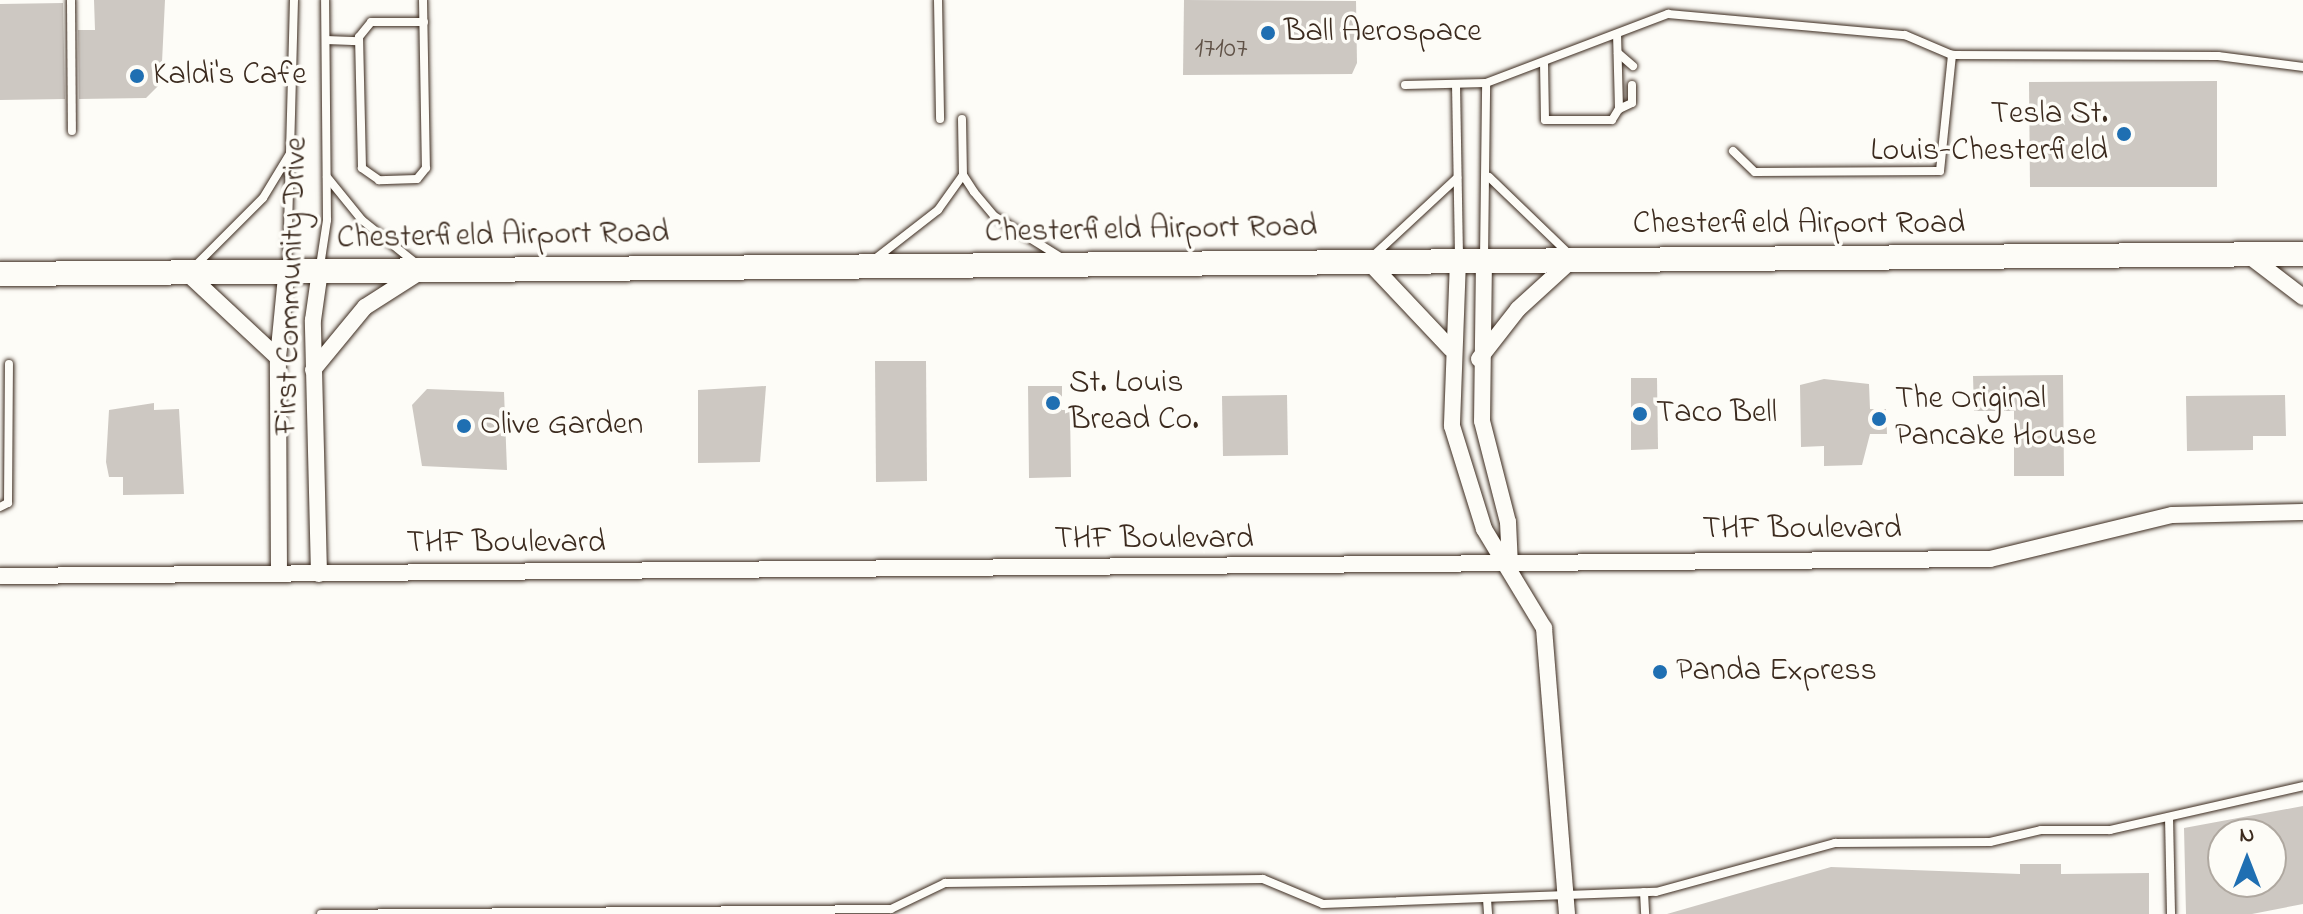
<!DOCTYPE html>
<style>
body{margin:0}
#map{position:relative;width:2303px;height:914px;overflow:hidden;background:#fdfcf7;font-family:"Indie Flower",sans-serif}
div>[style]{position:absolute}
.building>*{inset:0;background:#cdc8c2}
.roads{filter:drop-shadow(0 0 2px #3b2a1e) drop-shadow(0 0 2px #3b2a1e)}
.service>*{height:8px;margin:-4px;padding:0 4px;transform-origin:4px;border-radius:4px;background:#fdfcf7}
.minor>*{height:16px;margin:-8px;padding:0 8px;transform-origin:8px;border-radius:8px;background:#fdfcf7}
.primary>*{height:24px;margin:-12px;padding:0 12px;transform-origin:12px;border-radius:12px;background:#fdfcf7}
.dots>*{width:22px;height:22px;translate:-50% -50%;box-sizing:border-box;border:4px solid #fdfcf7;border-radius:50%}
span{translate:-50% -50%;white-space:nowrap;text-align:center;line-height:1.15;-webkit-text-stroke:7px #fdfcf7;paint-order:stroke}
.number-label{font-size:28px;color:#605247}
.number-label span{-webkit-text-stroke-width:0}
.poi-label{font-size:32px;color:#3b2a1e}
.left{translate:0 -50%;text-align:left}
.right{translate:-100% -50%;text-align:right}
.street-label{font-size:32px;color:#3b2a1e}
.north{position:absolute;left:2207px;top:818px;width:80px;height:80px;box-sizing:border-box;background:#fdfcf7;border:2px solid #afa8a0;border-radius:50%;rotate:0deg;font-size:22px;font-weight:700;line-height:32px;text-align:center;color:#3b2a1e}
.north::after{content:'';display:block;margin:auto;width:28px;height:36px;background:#1f6fb2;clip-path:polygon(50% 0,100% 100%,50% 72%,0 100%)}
</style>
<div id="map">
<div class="building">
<div style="clip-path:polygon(94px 0,165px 0,161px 83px,146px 98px,79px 99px,78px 30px,95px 30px)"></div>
<div style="clip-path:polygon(1184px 0,1356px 1px,1357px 63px,1352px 74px,1183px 75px)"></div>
<div style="clip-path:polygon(63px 3px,65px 99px,0 100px,0 4px)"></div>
<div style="clip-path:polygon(2217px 81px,2217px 187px,2030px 187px,2029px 82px)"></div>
<div style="clip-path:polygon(875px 361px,926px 361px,927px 481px,876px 482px)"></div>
<div style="clip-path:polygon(2063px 375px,2064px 476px,2014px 476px,2014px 411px,1974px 411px,1973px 376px)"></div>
<div style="clip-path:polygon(1631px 378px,1657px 378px,1658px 449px,1631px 450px)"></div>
<div style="clip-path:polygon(1824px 379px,1869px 384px,1870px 409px,1886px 409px,1887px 434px,1870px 434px,1862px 465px,1824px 466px,1824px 446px,1801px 447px,1800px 385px)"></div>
<div style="clip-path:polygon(766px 386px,760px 462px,698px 463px,698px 390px)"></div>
<div style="clip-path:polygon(1028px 386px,1062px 386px,1062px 410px,1070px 410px,1071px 477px,1029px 478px)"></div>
<div style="clip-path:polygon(427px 389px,504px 392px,507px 470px,422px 466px,412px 405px)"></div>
<div style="clip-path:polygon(1287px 395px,1288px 455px,1223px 456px,1222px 396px)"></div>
<div style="clip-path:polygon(2285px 395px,2286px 436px,2253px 436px,2253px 450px,2187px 451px,2186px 396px)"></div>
<div style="clip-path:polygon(154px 403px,154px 410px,179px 409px,184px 494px,123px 495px,123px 477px,109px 477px,106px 462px,109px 410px)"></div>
<div style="clip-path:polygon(evenodd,2303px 806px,2303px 904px,2252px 914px,2186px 914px,2184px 828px,2303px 806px,2223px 834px,2271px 834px,2271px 882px,2223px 882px,2223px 834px)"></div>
<div style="clip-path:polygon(2020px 864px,2061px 864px,2061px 874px,2149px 873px,2149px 914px,1667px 914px,1831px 867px,2020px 874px)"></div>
</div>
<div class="roads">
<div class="service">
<div style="left:71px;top:0;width:131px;rotate:89.6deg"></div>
<div style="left:423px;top:0;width:168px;rotate:89deg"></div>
<div style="left:426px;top:168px;width:14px;rotate:129deg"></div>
<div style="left:417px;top:179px;width:38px;rotate:178deg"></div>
<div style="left:379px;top:180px;width:21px;rotate:-145deg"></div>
<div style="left:362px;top:168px;width:131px;rotate:-91.3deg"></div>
<div style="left:359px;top:37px;width:19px;rotate:-51deg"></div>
<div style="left:371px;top:22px;width:53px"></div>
<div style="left:938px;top:0;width:119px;rotate:89deg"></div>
<div style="left:326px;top:40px;width:33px;rotate:2deg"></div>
<div style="left:1618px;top:53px;width:20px;rotate:41deg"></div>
<div style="left:1544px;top:62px;width:58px;rotate:89deg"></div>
<div style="left:1545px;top:120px;width:67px"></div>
<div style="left:1612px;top:120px;width:13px;rotate:-58deg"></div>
<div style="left:1619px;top:109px;width:74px;rotate:-91.5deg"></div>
<div style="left:1456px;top:84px;width:174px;rotate:89deg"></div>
<div style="left:1405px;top:85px;width:81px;rotate:-1.4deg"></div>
<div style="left:1486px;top:83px;width:195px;rotate:-20.8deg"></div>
<div style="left:1668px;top:14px;width:238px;rotate:5.1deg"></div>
<div style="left:1905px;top:35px;width:51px;rotate:23.1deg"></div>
<div style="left:1952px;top:55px;width:266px;rotate:0.2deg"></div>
<div style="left:2218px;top:56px;width:86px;rotate:7.4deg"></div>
<div style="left:1619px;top:109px;width:14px;rotate:-25deg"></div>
<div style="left:1632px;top:103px;width:18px;rotate:-90deg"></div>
<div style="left:962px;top:119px;width:56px;rotate:89deg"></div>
<div style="left:963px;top:175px;width:20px;rotate:57deg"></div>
<div style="left:974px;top:192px;width:31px;rotate:50deg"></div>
<div style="left:994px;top:216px;width:80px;rotate:31.7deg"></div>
<div style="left:1733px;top:151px;width:30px;rotate:44deg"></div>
<div style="left:1755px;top:172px;width:185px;rotate:-0.3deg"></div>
<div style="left:1940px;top:171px;width:117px;rotate:-84.1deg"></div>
<div style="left:327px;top:177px;width:55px;rotate:50.9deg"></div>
<div style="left:362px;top:220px;width:70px;rotate:38.7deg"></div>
<div style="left:1489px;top:177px;width:112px;rotate:43.9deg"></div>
<div style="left:1373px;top:256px;width:115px;rotate:-42.9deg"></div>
<div style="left:875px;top:259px;width:80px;rotate:-37.9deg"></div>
<div style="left:938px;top:210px;width:43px;rotate:-54.5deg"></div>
<div style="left:1484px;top:259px;width:176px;rotate:-89.3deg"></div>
<div style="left:195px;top:266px;width:96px;rotate:-45deg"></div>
<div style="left:263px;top:198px;width:54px;rotate:-58.7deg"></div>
<div style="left:320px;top:266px;width:47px;rotate:-81.3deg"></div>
<div style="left:327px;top:220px;width:220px;rotate:-90.5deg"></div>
<div style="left:287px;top:267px;width:267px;rotate:-88.5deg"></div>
<div style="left:0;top:507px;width:9px;rotate:-27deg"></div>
<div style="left:8px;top:503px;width:139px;rotate:-89.6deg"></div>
<div style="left:2169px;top:817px;width:97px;rotate:88.8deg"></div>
<div style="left:1644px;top:892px;width:22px;rotate:87deg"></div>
<div style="left:1487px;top:899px;width:15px;rotate:86deg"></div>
<div style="left:321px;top:914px;width:570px;rotate:-0.5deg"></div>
<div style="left:891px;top:909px;width:60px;rotate:-25.7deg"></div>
<div style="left:945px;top:883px;width:318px;rotate:-0.7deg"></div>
<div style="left:1263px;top:879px;width:65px;rotate:22.6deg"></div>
<div style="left:1323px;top:904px;width:333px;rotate:-2.1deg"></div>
<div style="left:1656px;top:892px;width:186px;rotate:-15.3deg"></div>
<div style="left:1835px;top:843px;width:155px;rotate:-0.4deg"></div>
<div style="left:1990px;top:842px;width:52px;rotate:-13.2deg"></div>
<div style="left:2041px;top:830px;width:69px"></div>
<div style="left:2110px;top:830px;width:198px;rotate:-12.8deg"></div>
</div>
<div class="minor">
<div style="left:2248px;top:255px;width:69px;rotate:37.4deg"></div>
<div style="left:1484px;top:259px;width:162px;rotate:90.7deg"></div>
<div style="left:1482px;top:421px;width:104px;rotate:75.6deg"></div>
<div style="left:1508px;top:522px;width:44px;rotate:87.4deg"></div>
<div style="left:1458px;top:260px;width:166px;rotate:92.1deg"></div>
<div style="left:1452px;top:426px;width:108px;rotate:72.7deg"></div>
<div style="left:1484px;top:529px;width:116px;rotate:58.8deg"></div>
<div style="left:1544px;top:628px;width:287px;rotate:85.4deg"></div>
<div style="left:1368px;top:261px;width:121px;rotate:46.7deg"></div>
<div style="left:187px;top:273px;width:125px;rotate:43deg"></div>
<div style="left:1479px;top:359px;width:63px;rotate:-52deg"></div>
<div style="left:1518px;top:309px;width:74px;rotate:-42.3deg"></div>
<div style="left:313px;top:370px;width:82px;rotate:-50.5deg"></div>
<div style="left:365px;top:307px;width:65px;rotate:-32.5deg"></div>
<div style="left:279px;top:574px;width:216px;rotate:-90.3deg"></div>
<div style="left:278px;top:358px;width:91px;rotate:-84.4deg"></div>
<div style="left:319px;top:574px;width:254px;rotate:-91.4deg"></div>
<div style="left:313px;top:320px;width:49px;rotate:-81.9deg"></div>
<div style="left:0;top:576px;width:1990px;rotate:-0.49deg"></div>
<div style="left:1990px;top:559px;width:187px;rotate:-13.6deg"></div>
<div style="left:2172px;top:515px;width:131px;rotate:-1.3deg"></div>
</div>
<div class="primary">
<div style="left:0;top:274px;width:2303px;rotate:-0.5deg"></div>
</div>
</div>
<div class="dots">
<div style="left:1268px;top:33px;background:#1f6fb2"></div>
<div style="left:137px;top:76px;background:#1f6fb2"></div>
<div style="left:2124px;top:134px;background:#1f6fb2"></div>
<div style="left:1053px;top:403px;background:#1f6fb2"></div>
<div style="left:1640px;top:414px;background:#1f6fb2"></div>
<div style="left:1879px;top:419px;background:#1f6fb2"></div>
<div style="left:464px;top:426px;background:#1f6fb2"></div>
<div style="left:1660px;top:672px;background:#1f6fb2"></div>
</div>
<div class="number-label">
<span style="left:1221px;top:50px">17107</span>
</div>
<div class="poi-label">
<span class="left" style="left:1284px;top:33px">Ball Aerospace</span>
<span class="left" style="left:153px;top:76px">Kaldi's Cafe</span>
<span class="right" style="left:2108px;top:134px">Tesla St.<br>Louis-Chesterfield</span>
<span class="left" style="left:1069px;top:403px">St. Louis<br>Bread Co.</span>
<span class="left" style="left:1895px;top:419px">The Original<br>Pancake House</span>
<span class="left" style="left:1656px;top:414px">Taco Bell</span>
<span class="left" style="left:480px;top:426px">Olive Garden</span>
<span class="left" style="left:1676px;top:672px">Panda Express</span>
</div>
<div class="street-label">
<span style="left:1799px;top:225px">Chesterfield Airport Road</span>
<span style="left:1151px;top:231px;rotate:-1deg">Chesterfield Airport Road</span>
<span style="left:503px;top:237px;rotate:-1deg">Chesterfield Airport Road</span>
<span style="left:293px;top:286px;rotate:-88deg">First Community Drive</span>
<span style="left:1802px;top:530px">THF Boulevard</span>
<span style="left:1154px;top:540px">THF Boulevard</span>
<span style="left:506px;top:544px">THF Boulevard</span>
</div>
<div class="north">N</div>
</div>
